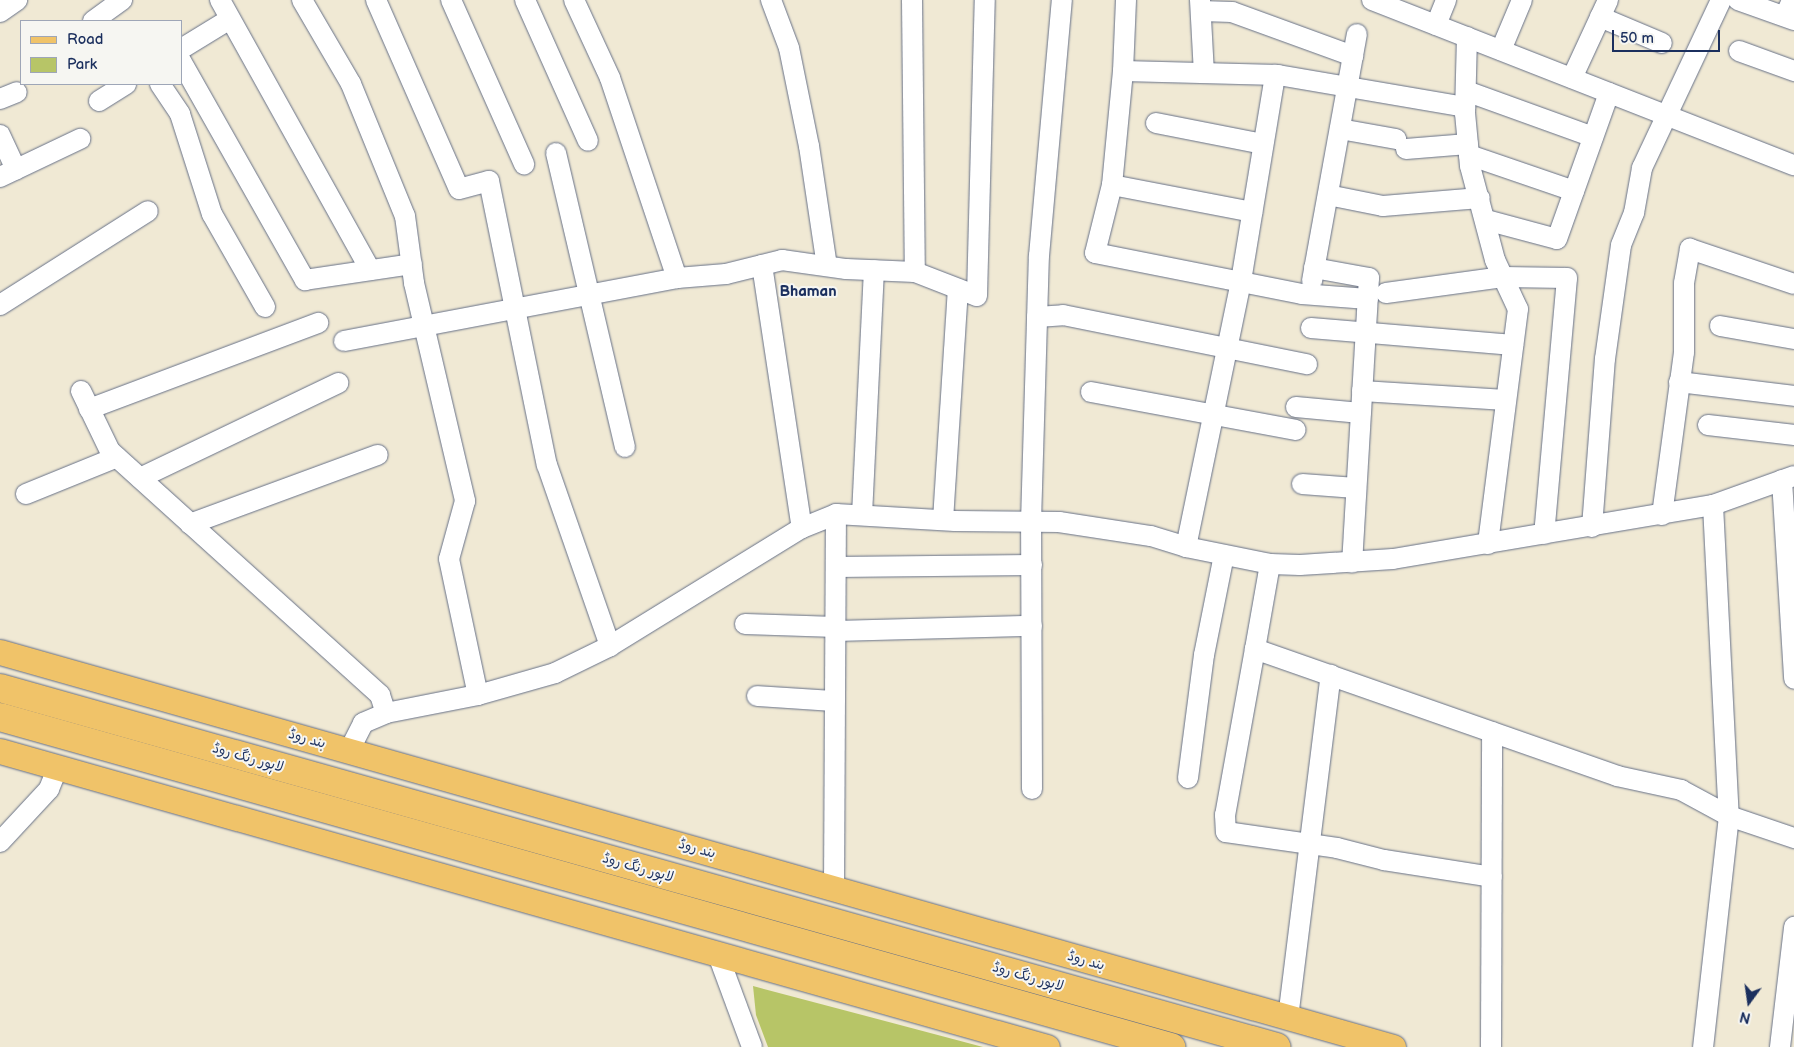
<!DOCTYPE html>
<meta charset="utf-8">
<style>
body{margin:0}
#map{position:relative;width:1794px;height:1047px;overflow:hidden;background:#f0e9d4;font-family:"Balsamiq Sans","Playpen Sans Arabic",sans-serif}
div>[style]{position:absolute}
.green>*{inset:0;background:#b7c567}
.roads{filter:drop-shadow(0 0 1px #667087) drop-shadow(0 0 1px #667087)}
.minor>*{height:20px;margin:-10px;padding:0 10px;transform-origin:10px;border-radius:10px;background:#fff}
.major>*{height:25px;margin:-12.5px;padding:0 12.5px;transform-origin:12.5px;border-radius:12.5px;background:#f0c369}
.highway>*{height:28px;margin:-14px;padding:0 14px;transform-origin:14px;border-radius:14px;background:#f0c369}
span{translate:-50% -50%;white-space:nowrap;text-align:center;line-height:1.15;-webkit-text-stroke:4px #f6f6f2;paint-order:stroke}
.street-label{font-size:14px;color:#1b2f5e}
.neighbourhood-label{font-size:15px;color:#1b2f5e;font-weight:700}
.legend{position:absolute;left:20px;top:20px;width:162px;height:65px;box-sizing:border-box;background:#f6f6f2;border:1px solid #9ea6b7;margin:0;padding:6px 9px;list-style:none;font-size:15px;color:#1b2f5e}
.legend li{display:flex;align-items:center;gap:10px;height:25px}
.legend b{width:25px;border:1px solid #9ea6b7}
.north{position:absolute;left:1724px;top:977px;width:50px;height:50px;-webkit-text-stroke:4px #f6f6f2;paint-order:stroke;rotate:194deg;font-size:14px;font-weight:700;line-height:20px;text-align:center;color:#1b2f5e}
.north::after{content:'';display:block;margin:auto;width:18px;height:22px;background:#1b2f5e;clip-path:polygon(50% 0,100% 100%,50% 72%,0 100%)}
.scale{position:absolute;left:1612px;top:30px;width:108px;height:22px;box-sizing:border-box;border:2px solid #1b2f5e;border-top:0;padding-left:6px;font-size:15px;line-height:18px;white-space:nowrap;color:#1b2f5e;-webkit-text-stroke:4px #f6f6f2;paint-order:stroke}
</style>
<div id="map">
<div class="green">
<div style="clip-path:polygon(753px 986px,983px 1047px,768px 1047px,756px 1015px)"></div>
</div>
<div class="roads">
<div class="minor">
<div style="left:220px;top:0;width:309px;rotate:60.9deg"></div>
<div style="left:302px;top:0;width:97px;rotate:59.7deg"></div>
<div style="left:351px;top:84px;width:143px;rotate:67.8deg"></div>
<div style="left:405px;top:216px;width:68px;rotate:82.3deg"></div>
<div style="left:414px;top:283px;width:224px;rotate:76.8deg"></div>
<div style="left:465px;top:501px;width:60px;rotate:105.4deg"></div>
<div style="left:449px;top:559px;width:139px;rotate:78deg"></div>
<div style="left:376px;top:0;width:206px;rotate:66.3deg"></div>
<div style="left:459px;top:189px;width:31px;rotate:-15deg"></div>
<div style="left:489px;top:181px;width:290px;rotate:78.5deg"></div>
<div style="left:547px;top:465px;width:192px;rotate:70.8deg"></div>
<div style="left:451px;top:0;width:180px;rotate:66deg"></div>
<div style="left:525px;top:0;width:154px;rotate:65.9deg"></div>
<div style="left:574px;top:0;width:86px;rotate:65.2deg"></div>
<div style="left:610px;top:78px;width:211px;rotate:71.5deg"></div>
<div style="left:677px;top:278px;width:49px;rotate:-4.7deg"></div>
<div style="left:726px;top:274px;width:58px;rotate:-14deg"></div>
<div style="left:782px;top:260px;width:65px;rotate:8deg"></div>
<div style="left:846px;top:269px;width:69px;rotate:2.5deg"></div>
<div style="left:915px;top:272px;width:66px;rotate:21.2deg"></div>
<div style="left:977px;top:296px;width:296px;rotate:-88.5deg"></div>
<div style="left:771px;top:0;width:51px;rotate:69.4deg"></div>
<div style="left:789px;top:48px;width:100px;rotate:78.5deg"></div>
<div style="left:809px;top:146px;width:121px;rotate:81.5deg"></div>
<div style="left:912px;top:0;width:272px;rotate:89.4deg"></div>
<div style="left:1126px;top:0;width:71px;rotate:92.4deg"></div>
<div style="left:1123px;top:71px;width:115px;rotate:95.5deg"></div>
<div style="left:1112px;top:185px;width:70px;rotate:104deg"></div>
<div style="left:1095px;top:253px;width:211px;rotate:11.2deg"></div>
<div style="left:1302px;top:294px;width:66px;rotate:4.3deg"></div>
<div style="left:1200px;top:0;width:73px;rotate:86.9deg"></div>
<div style="left:1372px;top:0;width:453px;rotate:21.4deg"></div>
<div style="left:1738px;top:0;width:59px;rotate:19.7deg"></div>
<div style="left:1201px;top:11px;width:31px;rotate:2deg"></div>
<div style="left:1232px;top:12px;width:129px;rotate:20deg"></div>
<div style="left:0;top:12px;width:21px;rotate:-35deg"></div>
<div style="left:1785px;top:16px;width:17px;rotate:-66deg"></div>
<div style="left:1600px;top:17px;width:67px;rotate:22.8deg"></div>
<div style="left:93px;top:21px;width:36px;rotate:-36deg"></div>
<div style="left:1436px;top:25px;width:27px;rotate:-68deg"></div>
<div style="left:1467px;top:37px;width:76px;rotate:91.5deg"></div>
<div style="left:1465px;top:113px;width:53px;rotate:84.6deg"></div>
<div style="left:1470px;top:166px;width:97px;rotate:75.1deg"></div>
<div style="left:1495px;top:260px;width:54px;rotate:64.9deg"></div>
<div style="left:1518px;top:309px;width:237px;rotate:97.3deg"></div>
<div style="left:181px;top:49px;width:57px;rotate:-31.5deg"></div>
<div style="left:1501px;top:50px;width:54px;rotate:-67.2deg"></div>
<div style="left:1739px;top:51px;width:59px;rotate:20deg"></div>
<div style="left:181px;top:61px;width:252px;rotate:60.5deg"></div>
<div style="left:305px;top:280px;width:108px;rotate:-8.5deg"></div>
<div style="left:1123px;top:71px;width:155px;rotate:1.5deg"></div>
<div style="left:1278px;top:75px;width:190px;rotate:9.7deg"></div>
<div style="left:1572px;top:78px;width:86px;rotate:-65.2deg"></div>
<div style="left:160px;top:84px;width:36px;rotate:56deg"></div>
<div style="left:180px;top:114px;width:105px;rotate:72.3deg"></div>
<div style="left:212px;top:214px;width:107px;rotate:60.3deg"></div>
<div style="left:1466px;top:91px;width:135px;rotate:19.9deg"></div>
<div style="left:0;top:99px;width:18px;rotate:-22deg"></div>
<div style="left:99px;top:101px;width:32px;rotate:-32deg"></div>
<div style="left:1156px;top:123px;width:109px;rotate:11.1deg"></div>
<div style="left:1340px;top:129px;width:57px;rotate:10.1deg"></div>
<div style="left:0;top:135px;width:38px;rotate:65deg"></div>
<div style="left:1406px;top:149px;width:62px;rotate:-4.6deg"></div>
<div style="left:556px;top:153px;width:302px;rotate:76.8deg"></div>
<div style="left:1469px;top:155px;width:111px;rotate:18.9deg"></div>
<div style="left:0;top:177px;width:89px;rotate:-25.4deg"></div>
<div style="left:1112px;top:185px;width:143px;rotate:10.9deg"></div>
<div style="left:1328px;top:195px;width:56px;rotate:11.3deg"></div>
<div style="left:1383px;top:206px;width:97px;rotate:-4.7deg"></div>
<div style="left:1486px;top:220px;width:73px;rotate:15deg"></div>
<div style="left:1557px;top:239px;width:155px;rotate:-70.4deg"></div>
<div style="left:762px;top:265px;width:266px;rotate:81.4deg"></div>
<div style="left:1314px;top:268px;width:56px;rotate:10.3deg"></div>
<div style="left:1369px;top:278px;width:285px;rotate:93.4deg"></div>
<div style="left:1312px;top:281px;width:251px;rotate:-79.7deg"></div>
<div style="left:1386px;top:293px;width:118px;rotate:-7.8deg"></div>
<div style="left:1503px;top:277px;width:64px;rotate:0.9deg"></div>
<div style="left:1567px;top:278px;width:257px;rotate:95.1deg"></div>
<div style="left:0;top:305px;width:175px;rotate:-32.4deg"></div>
<div style="left:1037px;top:317px;width:26px;rotate:-4deg"></div>
<div style="left:1063px;top:315px;width:249px;rotate:11.4deg"></div>
<div style="left:1720px;top:326px;width:75px;rotate:10deg"></div>
<div style="left:1311px;top:328px;width:203px;rotate:4.8deg"></div>
<div style="left:344px;top:341px;width:339px;rotate:-10.7deg"></div>
<div style="left:1679px;top:382px;width:116px;rotate:6.9deg"></div>
<div style="left:81px;top:391px;width:67px;rotate:64.2deg"></div>
<div style="left:110px;top:451px;width:364px;rotate:42.1deg"></div>
<div style="left:380px;top:695px;width:19px;rotate:72deg"></div>
<div style="left:386px;top:713px;width:94px;rotate:-11.1deg"></div>
<div style="left:478px;top:695px;width:80px;rotate:-15.9deg"></div>
<div style="left:555px;top:673px;width:61px;rotate:-26.1deg"></div>
<div style="left:610px;top:646px;width:225px;rotate:-31.6deg"></div>
<div style="left:802px;top:528px;width:37px;rotate:-22deg"></div>
<div style="left:836px;top:514px;width:119px;rotate:3.4deg"></div>
<div style="left:955px;top:521px;width:104px;rotate:0.6deg"></div>
<div style="left:1059px;top:522px;width:93px;rotate:8.7deg"></div>
<div style="left:1151px;top:536px;width:37px;rotate:17deg"></div>
<div style="left:1186px;top:547px;width:86px;rotate:11.4deg"></div>
<div style="left:1270px;top:564px;width:30px;rotate:2deg"></div>
<div style="left:1300px;top:565px;width:93px;rotate:-3.7deg"></div>
<div style="left:1393px;top:559px;width:325px;rotate:-9.6deg"></div>
<div style="left:1713px;top:505px;width:311px;rotate:87.1deg"></div>
<div style="left:1729px;top:816px;width:232px;rotate:96.4deg"></div>
<div style="left:1362px;top:391px;width:144px;rotate:3.6deg"></div>
<div style="left:1091px;top:392px;width:208px;rotate:10.5deg"></div>
<div style="left:1296px;top:407px;width:65px;rotate:5.3deg"></div>
<div style="left:89px;top:409px;width:245px;rotate:-20.6deg"></div>
<div style="left:1708px;top:425px;width:87px;rotate:6.6deg"></div>
<div style="left:140px;top:478px;width:220px;rotate:-25.6deg"></div>
<div style="left:1782px;top:480px;width:199px;rotate:86.5deg"></div>
<div style="left:1302px;top:484px;width:54px;rotate:4.2deg"></div>
<div style="left:26px;top:494px;width:98px;rotate:-22.1deg"></div>
<div style="left:1713px;top:505px;width:86px;rotate:-19.7deg"></div>
<div style="left:862px;top:515px;width:245px;rotate:-87.2deg"></div>
<div style="left:1662px;top:515px;width:164px;rotate:-82.3deg"></div>
<div style="left:1684px;top:352px;width:69px;rotate:-90deg"></div>
<div style="left:1684px;top:283px;width:35px;rotate:-80deg"></div>
<div style="left:1690px;top:249px;width:110px;rotate:18.6deg"></div>
<div style="left:943px;top:520px;width:231px;rotate:-86.3deg"></div>
<div style="left:190px;top:524px;width:200px;rotate:-20.2deg"></div>
<div style="left:1592px;top:527px;width:169px;rotate:-85.6deg"></div>
<div style="left:1605px;top:359px;width:115px;rotate:-82deg"></div>
<div style="left:1621px;top:245px;width:35px;rotate:-68deg"></div>
<div style="left:1634px;top:213px;width:46px;rotate:-79.9deg"></div>
<div style="left:1642px;top:168px;width:186px;rotate:-64.8deg"></div>
<div style="left:1186px;top:547px;width:272px;rotate:-78.3deg"></div>
<div style="left:1241px;top:281px;width:209px;rotate:-80.6deg"></div>
<div style="left:1270px;top:564px;width:86px;rotate:100deg"></div>
<div style="left:1255px;top:649px;width:384px;rotate:19.3deg"></div>
<div style="left:1617px;top:776px;width:66px;rotate:12.3deg"></div>
<div style="left:1681px;top:790px;width:55px;rotate:28.4deg"></div>
<div style="left:1729px;top:816px;width:69px;rotate:18.7deg"></div>
<div style="left:836px;top:567px;width:196px;rotate:-0.6deg"></div>
<div style="left:745px;top:624px;width:91px;rotate:1.9deg"></div>
<div style="left:836px;top:631px;width:196px;rotate:-1.5deg"></div>
<div style="left:1255px;top:649px;width:169px;rotate:100.2deg"></div>
<div style="left:1225px;top:815px;width:17px;rotate:87deg"></div>
<div style="left:1226px;top:832px;width:112px;rotate:8.2deg"></div>
<div style="left:1337px;top:848px;width:49px;rotate:14.3deg"></div>
<div style="left:1384px;top:860px;width:109px;rotate:8.9deg"></div>
<div style="left:757px;top:696px;width:78px;rotate:3.7deg"></div>
<div style="left:349px;top:751px;width:31px;rotate:-63deg"></div>
<div style="left:363px;top:723px;width:25px;rotate:-23deg"></div>
<div style="left:1188px;top:778px;width:124px;rotate:-82.6deg"></div>
<div style="left:1204px;top:655px;width:102px;rotate:-78.7deg"></div>
<div style="left:1032px;top:789px;width:267px;rotate:-90.2deg"></div>
<div style="left:1031px;top:522px;width:266px;rotate:-88.3deg"></div>
<div style="left:1039px;top:256px;width:257px;rotate:-84.9deg"></div>
<div style="left:0;top:842px;width:72px;rotate:-47.2deg"></div>
<div style="left:49px;top:789px;width:24px;rotate:-68deg"></div>
<div style="left:834px;top:888px;width:374px;rotate:-89.7deg"></div>
<div style="left:718px;top:955px;width:98px;rotate:69.7deg"></div>
<div style="left:1288px;top:1018px;width:346px;rotate:-82.9deg"></div>
<div style="left:1491px;top:1047px;width:315px;rotate:-89.8deg"></div>
<div style="left:1780px;top:1047px;width:121px;rotate:-83.3deg"></div>
</div>
<div class="major">
<div style="left:0;top:652px;width:1448px;rotate:15.83deg"></div>
<div style="left:0;top:751px;width:1088px;rotate:15.79deg"></div>
</div>
<div class="highway">
<div style="left:0;top:688px;width:1326px;rotate:15.71deg"></div>
<div style="left:0;top:717px;width:1217px;rotate:15.74deg"></div>
</div>
</div>
<div class="street-label">
<span style="left:307px;top:739px;rotate:16deg">بند روڈ</span>
<span style="left:248px;top:758px;rotate:16deg">لاہور رنگ روڈ</span>
<span style="left:697px;top:849px;rotate:16deg">بند روڈ</span>
<span style="left:638px;top:868px;rotate:16deg">لاہور رنگ روڈ</span>
<span style="left:1086px;top:961px;rotate:16deg">بند روڈ</span>
<span style="left:1028px;top:977px;rotate:16deg">لاہور رنگ روڈ</span>
</div>
<div class="neighbourhood-label">
<span style="left:808px;top:292px">Bhaman</span>
</div>
<ul class="legend">
<li><b style="height:6px;background:#f0c369"></b>Road</li>
<li><b style="height:14px;background:#b7c567"></b>Park</li>
</ul>
<div class="north">N</div>
<div class="scale">50 m</div>
</div>
